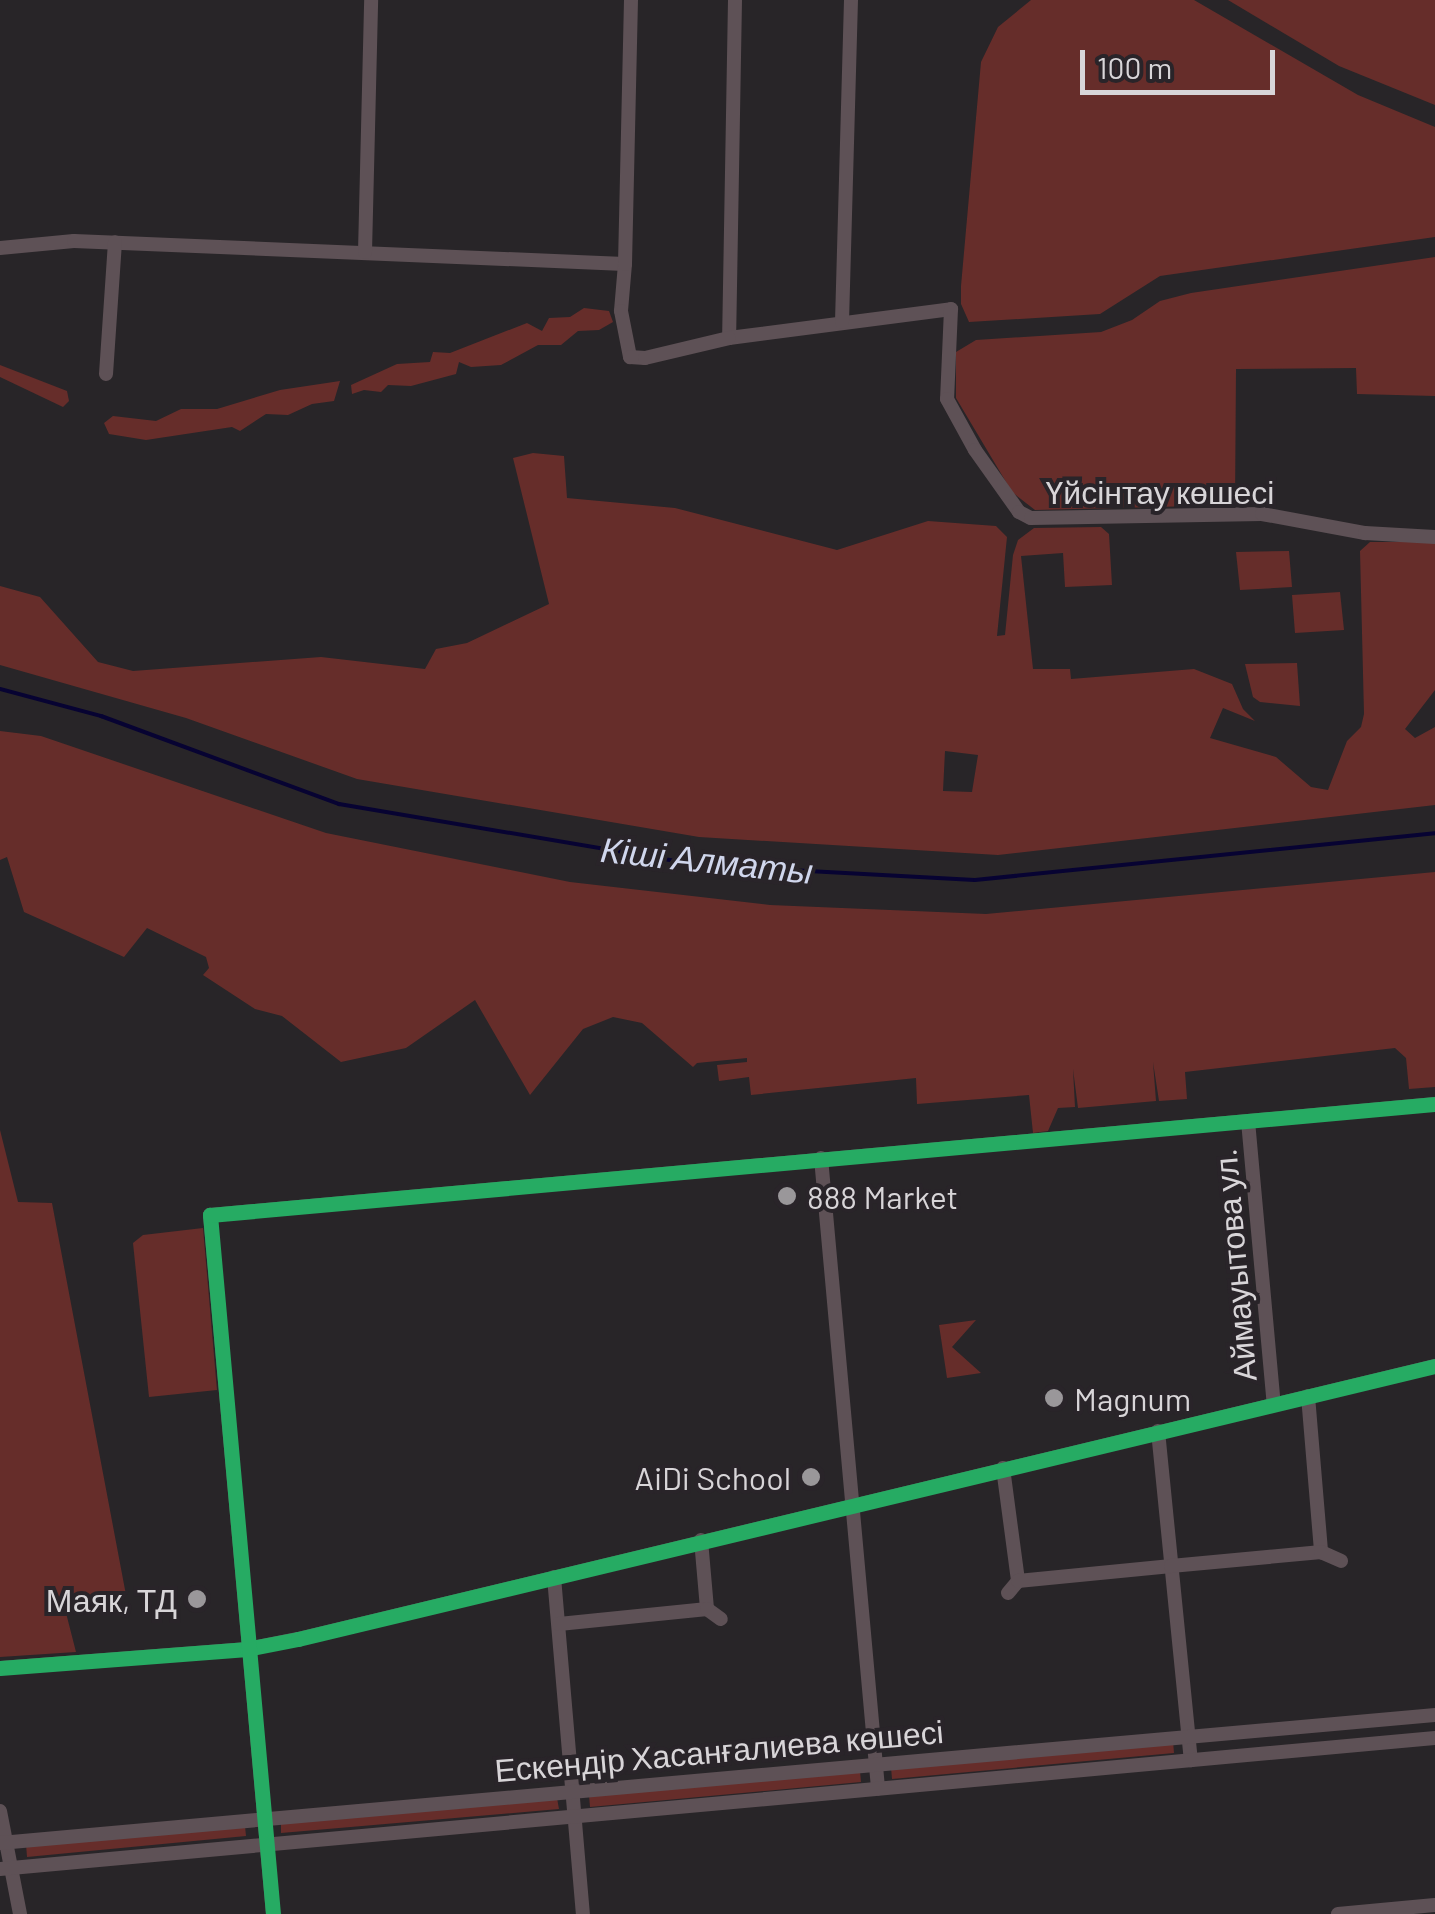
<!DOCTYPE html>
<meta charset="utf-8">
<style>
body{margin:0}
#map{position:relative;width:1435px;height:1914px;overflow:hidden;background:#282528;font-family:Barlow,sans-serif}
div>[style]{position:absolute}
.green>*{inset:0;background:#662d2a}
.stream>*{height:4px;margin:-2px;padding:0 2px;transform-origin:2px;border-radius:2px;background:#070332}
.minor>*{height:14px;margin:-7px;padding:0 7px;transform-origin:7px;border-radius:7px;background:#5e5156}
.cycleway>*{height:15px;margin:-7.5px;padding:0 7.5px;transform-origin:7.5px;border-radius:7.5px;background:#26ab63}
.dots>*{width:28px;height:28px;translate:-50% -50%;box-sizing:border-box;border:5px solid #292429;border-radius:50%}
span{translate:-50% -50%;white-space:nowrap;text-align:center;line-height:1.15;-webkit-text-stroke:8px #292429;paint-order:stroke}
.street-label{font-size:32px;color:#d8d5d8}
.poi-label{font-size:32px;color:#d8d5d8}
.left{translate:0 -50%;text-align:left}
.right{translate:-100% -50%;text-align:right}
.water-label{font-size:35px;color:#d0d6ec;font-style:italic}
.scale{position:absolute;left:1080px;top:50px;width:195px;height:45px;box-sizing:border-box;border:5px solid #d8d5d8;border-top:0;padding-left:12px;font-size:30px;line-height:35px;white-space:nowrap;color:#d8d5d8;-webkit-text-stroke:8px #292429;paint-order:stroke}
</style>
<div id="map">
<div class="green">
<div style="clip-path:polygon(1031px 0,1194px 0,1358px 95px,1435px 127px,1435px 237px,1160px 276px,1100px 314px,969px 322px,961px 304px,961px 286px,981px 62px,998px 27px)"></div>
<div style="clip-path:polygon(1228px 0,1435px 0,1435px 105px,1339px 66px)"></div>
<div style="clip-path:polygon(1435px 257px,1435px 396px,1357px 394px,1356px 368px,1236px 369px,1235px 505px,1035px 510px,1012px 492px,956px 398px,956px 352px,976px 340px,1101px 332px,1132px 320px,1160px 301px,1191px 293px)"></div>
<div style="clip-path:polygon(584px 308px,609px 311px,613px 322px,599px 330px,578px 331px,561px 345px,538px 345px,501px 365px,471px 367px,459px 362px,456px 374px,411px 386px,388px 385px,381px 392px,364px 390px,352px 394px,351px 385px,397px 364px,430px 362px,433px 352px,450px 353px,527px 323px,542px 331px,549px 318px,570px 317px)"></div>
<div style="clip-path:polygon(0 365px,67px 391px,69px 401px,63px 407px,0 377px)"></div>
<div style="clip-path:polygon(340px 381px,334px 401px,312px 404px,288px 415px,266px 414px,240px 431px,232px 427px,146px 440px,109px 434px,104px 423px,113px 416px,156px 421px,181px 409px,217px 409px,280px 390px)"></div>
<div style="clip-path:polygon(evenodd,533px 453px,564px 456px,567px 498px,675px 508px,837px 550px,928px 521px,996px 526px,1007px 537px,997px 636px,1005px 635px,1013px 555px,1018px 540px,1034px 528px,1101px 527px,1109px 534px,1112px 585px,1065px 587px,1063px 553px,1021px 556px,1033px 669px,1070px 669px,1071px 679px,1194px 669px,1232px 684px,1243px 709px,1255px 721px,1223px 708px,1210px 738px,1276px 757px,1311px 787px,1328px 790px,1347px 741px,1361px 727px,1364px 714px,1360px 551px,1370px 542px,1435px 542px,1435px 690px,1405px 729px,1415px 738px,1435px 727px,1435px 805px,998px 855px,699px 837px,357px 779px,186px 718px,0 665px,0 586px,40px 597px,98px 662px,133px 671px,321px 657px,425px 669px,436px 649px,467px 643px,549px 604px,513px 458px,533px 453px,945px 751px,978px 755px,972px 792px,943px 791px,945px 751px)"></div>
<div style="clip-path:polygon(1289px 551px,1292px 587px,1240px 590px,1236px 552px)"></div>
<div style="clip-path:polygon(1340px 592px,1344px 630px,1295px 633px,1292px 595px)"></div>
<div style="clip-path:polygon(1297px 663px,1300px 706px,1260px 702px,1253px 697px,1245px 664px)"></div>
<div style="clip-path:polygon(0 731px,41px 736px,326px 833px,570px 882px,770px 905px,986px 914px,1435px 872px,1435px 1087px,1409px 1089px,1406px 1058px,1395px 1048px,1185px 1072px,1187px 1099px,1159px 1101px,1153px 1062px,1156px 1101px,1078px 1108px,1073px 1069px,1075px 1107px,1058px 1108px,1048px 1131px,1033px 1133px,1029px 1095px,917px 1104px,916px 1078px,751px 1095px,749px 1077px,719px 1081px,717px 1065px,747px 1062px,747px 1058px,697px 1063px,693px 1067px,642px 1023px,613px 1017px,583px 1029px,530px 1095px,475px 1000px,406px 1048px,341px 1062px,282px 1016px,255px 1009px,203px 975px,209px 968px,206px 957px,147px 928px,124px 957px,24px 912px,7px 857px,0 860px)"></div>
<div style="clip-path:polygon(0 1130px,18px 1202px,52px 1203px,126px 1595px,65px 1609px,76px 1652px,0 1657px)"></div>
<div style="clip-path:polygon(203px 1228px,217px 1390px,149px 1397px,133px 1243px,143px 1235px)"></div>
<div style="clip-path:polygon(976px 1320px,952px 1347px,981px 1373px,947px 1378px,939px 1325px)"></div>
<div style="clip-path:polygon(1173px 1741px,1174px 1753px,892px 1779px,891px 1767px)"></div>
<div style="clip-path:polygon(860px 1771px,861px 1782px,590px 1807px,589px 1795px)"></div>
<div style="clip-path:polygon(557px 1798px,559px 1809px,281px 1833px,281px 1822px)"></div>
<div style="clip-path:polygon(245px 1826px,246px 1836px,27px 1857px,26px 1844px)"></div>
</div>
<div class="stream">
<div style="left:0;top:689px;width:105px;rotate:15deg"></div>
<div style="left:101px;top:716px;width:254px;rotate:20.3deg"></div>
<div style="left:339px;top:804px;width:364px;rotate:9.6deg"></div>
<div style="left:698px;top:865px;width:277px;rotate:3.1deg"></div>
<div style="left:975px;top:880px;width:462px;rotate:-5.8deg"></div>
</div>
<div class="minor">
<div style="left:735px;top:0;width:338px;rotate:91deg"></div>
<div style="left:729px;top:338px;width:224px;rotate:-7.4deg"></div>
<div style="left:951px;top:309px;width:90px;rotate:92.5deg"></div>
<div style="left:947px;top:399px;width:58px;rotate:61.2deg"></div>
<div style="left:975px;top:450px;width:76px;rotate:54.6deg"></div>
<div style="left:1019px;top:512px;width:13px;rotate:27deg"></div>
<div style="left:1031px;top:518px;width:231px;rotate:-1deg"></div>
<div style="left:1262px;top:514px;width:105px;rotate:10.5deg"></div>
<div style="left:1365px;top:533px;width:70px;rotate:3.3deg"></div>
<div style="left:0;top:248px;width:74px;rotate:-5.4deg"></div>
<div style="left:74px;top:241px;width:551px;rotate:2.39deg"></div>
<div style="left:625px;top:264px;width:47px;rotate:94.9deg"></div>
<div style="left:621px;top:311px;width:47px;rotate:78.9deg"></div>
<div style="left:630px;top:357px;width:15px;rotate:4deg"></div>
<div style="left:645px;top:358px;width:86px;rotate:-13.4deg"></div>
<div style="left:365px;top:252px;width:252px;rotate:-88.6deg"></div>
<div style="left:625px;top:264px;width:264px;rotate:-88.7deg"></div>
<div style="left:842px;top:322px;width:322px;rotate:-88.4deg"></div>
<div style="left:106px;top:374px;width:132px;rotate:-86.1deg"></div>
<div style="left:1248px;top:1121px;width:284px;rotate:84.8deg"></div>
<div style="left:821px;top:1158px;width:633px;rotate:84.83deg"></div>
<div style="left:1308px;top:1396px;width:157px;rotate:85.2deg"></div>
<div style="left:1158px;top:1431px;width:331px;rotate:84.3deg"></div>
<div style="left:1003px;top:1468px;width:114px;rotate:82.4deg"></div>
<div style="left:701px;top:1540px;width:69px;rotate:85deg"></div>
<div style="left:554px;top:1577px;width:338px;rotate:85.1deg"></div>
<div style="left:1008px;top:1593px;width:16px;rotate:-50deg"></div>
<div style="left:1018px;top:1581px;width:154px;rotate:-5.6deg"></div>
<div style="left:1171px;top:1566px;width:151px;rotate:-5.3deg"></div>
<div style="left:1321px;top:1552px;width:22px;rotate:24deg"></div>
<div style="left:559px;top:1624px;width:149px;rotate:-5.8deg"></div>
<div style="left:707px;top:1609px;width:17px;rotate:36deg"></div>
<div style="left:0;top:1668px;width:248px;rotate:-4.4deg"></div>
<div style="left:247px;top:1649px;width:52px;rotate:-11.1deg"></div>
<div style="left:298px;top:1639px;width:1169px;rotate:-13.5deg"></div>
<div style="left:0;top:1811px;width:105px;rotate:79deg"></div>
<div style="left:0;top:1843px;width:1441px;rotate:-5.1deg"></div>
<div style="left:0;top:1869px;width:1441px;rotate:-5.22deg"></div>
<div style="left:273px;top:1914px;width:702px;rotate:-95.15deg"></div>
<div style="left:210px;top:1215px;width:1230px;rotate:-5.18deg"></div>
<div style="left:1338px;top:1914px;width:97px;rotate:-5.3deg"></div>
</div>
<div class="cycleway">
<div style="left:0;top:1668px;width:248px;rotate:-4.4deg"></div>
<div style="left:247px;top:1649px;width:52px;rotate:-11.1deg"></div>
<div style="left:298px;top:1639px;width:1169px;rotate:-13.5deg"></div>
<div style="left:273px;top:1914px;width:702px;rotate:-95.15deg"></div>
<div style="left:210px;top:1215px;width:1230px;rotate:-5.18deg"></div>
</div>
<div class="dots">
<div style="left:787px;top:1196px;background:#9a979a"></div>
<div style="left:1054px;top:1398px;background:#9a979a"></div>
<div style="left:811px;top:1477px;background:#9a979a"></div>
<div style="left:197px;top:1599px;background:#9a979a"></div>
</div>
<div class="street-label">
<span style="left:1160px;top:491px">Үйсінтау көшесі</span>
<span style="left:1234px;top:1265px;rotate:-95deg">Аймауытова ул.</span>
<span style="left:719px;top:1750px;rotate:-5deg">Ескендір Хасанғалиева көшесі</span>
</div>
<div class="poi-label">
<span class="left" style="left:807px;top:1196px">888 Market</span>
<span class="left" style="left:1074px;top:1398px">Magnum</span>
<span class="right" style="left:791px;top:1477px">AiDi School</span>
<span class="right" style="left:177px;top:1599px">Маяк, ТД</span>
</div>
<div class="water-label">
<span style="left:707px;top:859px;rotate:6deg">Кіші Алматы</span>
</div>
<div class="scale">100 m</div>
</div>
